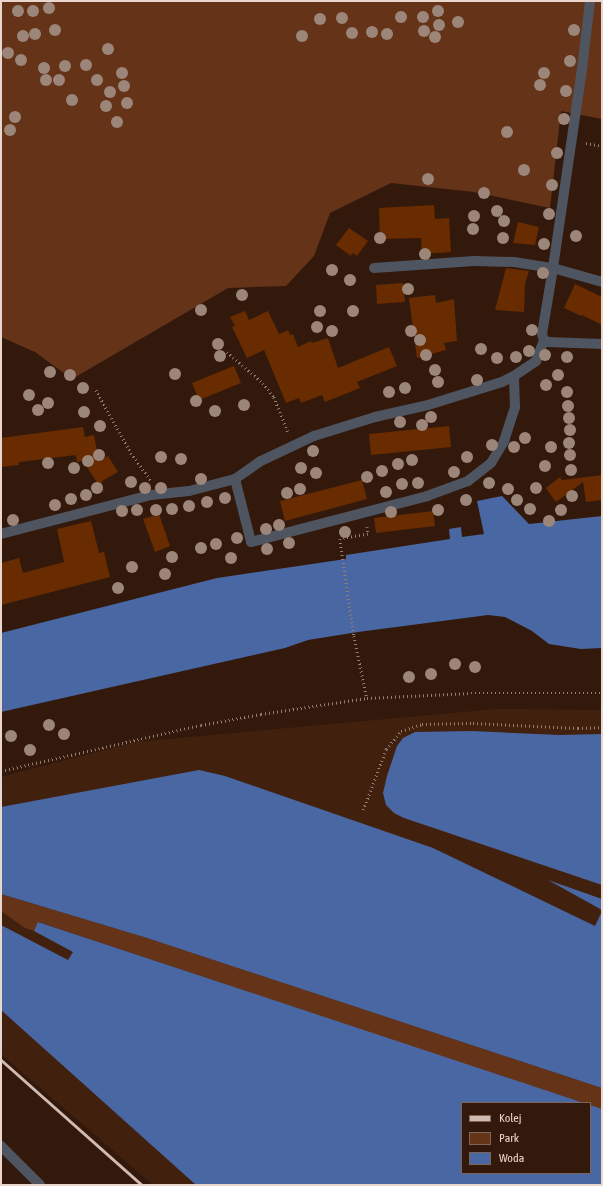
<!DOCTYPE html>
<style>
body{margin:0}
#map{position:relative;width:603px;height:1186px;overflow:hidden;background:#33190b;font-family:"Asap Condensed",sans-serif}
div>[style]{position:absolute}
.built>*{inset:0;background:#41200e}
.green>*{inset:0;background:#653418}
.water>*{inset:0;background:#4967a3}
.building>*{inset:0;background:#692b00}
.path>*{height:2.5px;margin-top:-1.25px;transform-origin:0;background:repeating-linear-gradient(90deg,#947e72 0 1px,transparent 0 4px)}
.service>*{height:10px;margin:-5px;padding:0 5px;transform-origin:5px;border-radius:5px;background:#4e5561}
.rail>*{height:3px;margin:-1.5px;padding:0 1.5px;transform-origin:1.5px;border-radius:1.5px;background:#cfbbb1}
.trees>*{width:12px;height:12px;margin:-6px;border-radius:50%;background:#9c8579}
span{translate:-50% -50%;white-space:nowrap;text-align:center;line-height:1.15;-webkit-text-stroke:3px #33190b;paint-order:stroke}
.frame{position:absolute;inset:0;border:2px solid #e9d6cd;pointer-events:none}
.legend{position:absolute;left:461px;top:1102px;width:130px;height:72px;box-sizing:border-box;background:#33190b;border:1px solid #7c6559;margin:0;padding:5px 7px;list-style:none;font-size:12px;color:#e9d6cd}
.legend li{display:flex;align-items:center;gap:8px;height:20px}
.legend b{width:20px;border:1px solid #7c6559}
</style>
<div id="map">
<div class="built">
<div style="clip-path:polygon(evenodd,496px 709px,602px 710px,602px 1185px,153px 1185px,1px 1054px,1px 777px,135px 742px,496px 709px,462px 1103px,590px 1103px,590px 1173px,462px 1173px,462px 1103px)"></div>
</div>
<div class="green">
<div style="clip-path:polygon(1px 1px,602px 1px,602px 119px,561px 111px,550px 208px,474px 192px,391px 183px,330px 213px,314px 256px,286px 286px,228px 288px,72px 379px,35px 352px,1px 337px)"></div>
<div style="clip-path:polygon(1px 894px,144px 937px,602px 1088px,602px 1109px,590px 1105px,590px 1103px,584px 1103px,425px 1051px,39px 922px,34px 931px,25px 928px,1px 911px)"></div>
</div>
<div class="water">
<div style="clip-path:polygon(502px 496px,529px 524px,602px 516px,602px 648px,581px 649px,549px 644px,532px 631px,505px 617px,488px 615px,358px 632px,308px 640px,285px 648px,1px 712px,1px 633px,217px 578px,346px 559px,346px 555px,450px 539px,449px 529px,461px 527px,462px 537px,484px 534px,477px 501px)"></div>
<div style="clip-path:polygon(472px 731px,560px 735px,602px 734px,602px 885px,404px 818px,394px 813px,386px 805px,383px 793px,387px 776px,397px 746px,403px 738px,415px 732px)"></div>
<div style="clip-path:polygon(199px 770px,225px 776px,433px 848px,595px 926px,602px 911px,602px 1088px,144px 937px,1px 894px,1px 807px)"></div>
<div style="clip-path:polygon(548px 880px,602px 899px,602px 910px)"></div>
<div style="clip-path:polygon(38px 922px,584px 1103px,462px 1103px,462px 1173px,590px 1173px,590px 1105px,602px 1109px,602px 1185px,196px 1185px,1px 1010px,1px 925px,68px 960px,73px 952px,34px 931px)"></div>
</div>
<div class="building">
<div style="clip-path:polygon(434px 205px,435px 219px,449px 218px,451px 252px,422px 254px,421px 238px,380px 239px,379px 208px)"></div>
<div style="clip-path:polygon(518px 222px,539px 227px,535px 245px,513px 243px)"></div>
<div style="clip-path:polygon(349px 228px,368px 241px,357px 256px,352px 253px,351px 256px,336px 245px)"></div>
<div style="clip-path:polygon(506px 268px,529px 271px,525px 284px,524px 312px,495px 310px)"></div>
<div style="clip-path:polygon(403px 283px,405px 302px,377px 304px,376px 285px)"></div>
<div style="clip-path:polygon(575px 284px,602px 297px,602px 325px,582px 315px,581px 316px,564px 308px)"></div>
<div style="clip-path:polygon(435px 295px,436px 303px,454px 299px,457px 341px,444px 343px,446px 350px,417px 358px,409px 298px)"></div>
<div style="clip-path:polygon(245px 311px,249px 320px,268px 311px,279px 334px,288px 330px,290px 335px,293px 334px,298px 347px,311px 341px,312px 343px,328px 338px,338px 368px,389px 347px,397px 366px,357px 382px,360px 388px,325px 402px,322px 395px,301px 403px,299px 398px,286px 403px,264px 350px,247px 358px,232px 327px,235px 326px,230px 317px)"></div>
<div style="clip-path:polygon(234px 366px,241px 383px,199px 400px,192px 383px)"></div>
<div style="clip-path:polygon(449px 426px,451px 447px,371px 455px,369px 434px)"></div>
<div style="clip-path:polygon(83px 427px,85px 437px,94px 435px,99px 461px,108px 456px,118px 472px,102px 481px,104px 493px,83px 461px,77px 462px,76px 455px,19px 462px,19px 465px,1px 467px,1px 438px)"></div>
<div style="clip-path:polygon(602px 475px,602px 500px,586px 502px,583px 482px,556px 502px,546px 488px,560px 477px,562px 480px)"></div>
<div style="clip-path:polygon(362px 480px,367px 499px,285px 521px,280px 501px)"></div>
<div style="clip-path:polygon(433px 511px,435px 526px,376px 533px,374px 518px)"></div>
<div style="clip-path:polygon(159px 514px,170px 546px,155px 552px,143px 519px)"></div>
<div style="clip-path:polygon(91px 521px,99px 553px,104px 552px,110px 577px,1px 605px,1px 563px,19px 558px,23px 573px,64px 562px,57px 529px)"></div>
</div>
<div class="path">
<div style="left:586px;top:143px;width:16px;rotate:11deg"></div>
<div style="left:227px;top:352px;width:48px;rotate:40.7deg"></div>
<div style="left:263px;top:383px;width:18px;rotate:52deg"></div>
<div style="left:274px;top:397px;width:38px;rotate:68deg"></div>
<div style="left:96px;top:390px;width:72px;rotate:60.9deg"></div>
<div style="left:131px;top:453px;width:34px;rotate:54deg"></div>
<div style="left:367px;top:527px;width:7px;rotate:82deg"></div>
<div style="left:368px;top:534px;width:28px;rotate:170deg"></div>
<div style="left:340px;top:539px;width:98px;rotate:81.8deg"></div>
<div style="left:354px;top:636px;width:63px;rotate:78.2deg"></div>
<div style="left:1px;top:771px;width:205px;rotate:-13deg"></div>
<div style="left:201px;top:725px;width:61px;rotate:-10.4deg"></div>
<div style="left:261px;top:714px;width:107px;rotate:-8.6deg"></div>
<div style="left:367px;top:698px;width:104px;rotate:-2.8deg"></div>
<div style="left:471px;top:693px;width:131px"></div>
<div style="left:363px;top:810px;width:65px;rotate:-69.3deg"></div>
<div style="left:386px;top:749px;width:23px;rotate:-50deg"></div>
<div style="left:401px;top:731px;width:22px;rotate:-18deg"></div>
<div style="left:422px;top:724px;width:51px;rotate:-1.1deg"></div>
<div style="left:473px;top:723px;width:105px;rotate:2.7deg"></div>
<div style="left:578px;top:728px;width:24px;rotate:-2deg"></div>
</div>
<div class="service">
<div style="left:590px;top:1px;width:68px;rotate:96.7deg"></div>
<div style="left:582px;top:69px;width:201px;rotate:98.3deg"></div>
<div style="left:553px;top:268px;width:51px;rotate:15.9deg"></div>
<div style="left:374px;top:268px;width:100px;rotate:-4deg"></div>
<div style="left:474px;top:261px;width:40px;rotate:1.4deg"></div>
<div style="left:514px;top:262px;width:39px;rotate:9deg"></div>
<div style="left:553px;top:268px;width:67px;rotate:99.5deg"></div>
<div style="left:542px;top:334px;width:6px;rotate:72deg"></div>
<div style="left:544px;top:340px;width:4px;rotate:27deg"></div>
<div style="left:548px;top:342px;width:54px;rotate:2.1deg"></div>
<div style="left:235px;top:479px;width:65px;rotate:75.7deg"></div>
<div style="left:251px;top:542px;width:182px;rotate:-14.6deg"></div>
<div style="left:427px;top:496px;width:44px;rotate:-20.1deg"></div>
<div style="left:468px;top:481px;width:29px;rotate:-38deg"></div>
<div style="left:491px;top:463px;width:26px;rotate:-59deg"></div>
<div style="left:504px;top:441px;width:36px;rotate:-72deg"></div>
<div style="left:515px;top:407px;width:31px;rotate:-92deg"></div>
<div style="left:514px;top:376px;width:27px;rotate:-34deg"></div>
<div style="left:536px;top:361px;width:22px;rotate:-69deg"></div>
<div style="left:1px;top:534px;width:155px;rotate:-14.6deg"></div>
<div style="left:151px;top:495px;width:38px;rotate:-6deg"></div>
<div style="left:189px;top:491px;width:48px;rotate:-14.6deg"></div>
<div style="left:235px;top:479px;width:32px;rotate:-35deg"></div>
<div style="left:261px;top:461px;width:59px;rotate:-25.3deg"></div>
<div style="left:314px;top:436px;width:64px;rotate:-17.3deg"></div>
<div style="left:375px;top:417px;width:54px;rotate:-12.8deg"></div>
<div style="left:428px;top:405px;width:77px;rotate:-17.3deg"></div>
<div style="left:502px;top:382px;width:13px;rotate:-27deg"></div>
<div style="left:1px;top:1146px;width:55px;rotate:45deg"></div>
</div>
<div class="rail">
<div style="left:1px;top:1060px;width:188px;rotate:41.6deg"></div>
</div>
<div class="trees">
<div style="left:49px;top:8px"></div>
<div style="left:18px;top:11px"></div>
<div style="left:33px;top:11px"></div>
<div style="left:438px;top:11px"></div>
<div style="left:401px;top:17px"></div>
<div style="left:423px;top:17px"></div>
<div style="left:342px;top:18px"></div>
<div style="left:320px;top:19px"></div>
<div style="left:458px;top:22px"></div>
<div style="left:439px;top:25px"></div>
<div style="left:55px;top:30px"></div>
<div style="left:574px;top:30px"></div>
<div style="left:424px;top:31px"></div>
<div style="left:372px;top:32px"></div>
<div style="left:352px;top:33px"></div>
<div style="left:35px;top:34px"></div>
<div style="left:387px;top:34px"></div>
<div style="left:23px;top:36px"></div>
<div style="left:302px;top:36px"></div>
<div style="left:435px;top:37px"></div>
<div style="left:108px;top:49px"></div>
<div style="left:8px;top:53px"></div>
<div style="left:21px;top:60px"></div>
<div style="left:570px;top:61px"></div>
<div style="left:86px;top:65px"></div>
<div style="left:65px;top:66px"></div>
<div style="left:44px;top:68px"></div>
<div style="left:122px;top:73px"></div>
<div style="left:544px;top:73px"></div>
<div style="left:46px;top:80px"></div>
<div style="left:59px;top:80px"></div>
<div style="left:97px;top:80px"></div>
<div style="left:540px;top:85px"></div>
<div style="left:124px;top:86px"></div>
<div style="left:566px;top:91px"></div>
<div style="left:110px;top:92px"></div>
<div style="left:72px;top:100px"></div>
<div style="left:127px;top:103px"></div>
<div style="left:106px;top:106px"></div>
<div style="left:15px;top:117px"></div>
<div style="left:564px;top:119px"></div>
<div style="left:117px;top:122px"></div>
<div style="left:10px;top:130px"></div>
<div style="left:507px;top:132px"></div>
<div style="left:557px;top:153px"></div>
<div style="left:524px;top:170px"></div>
<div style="left:428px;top:179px"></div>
<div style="left:552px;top:185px"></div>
<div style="left:484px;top:193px"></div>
<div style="left:497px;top:211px"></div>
<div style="left:549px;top:214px"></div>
<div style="left:474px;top:216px"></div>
<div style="left:504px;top:221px"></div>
<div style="left:473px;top:229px"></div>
<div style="left:576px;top:236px"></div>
<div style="left:380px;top:238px"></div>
<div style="left:503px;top:238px"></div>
<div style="left:544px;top:244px"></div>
<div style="left:425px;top:254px"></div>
<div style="left:332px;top:270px"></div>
<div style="left:543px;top:273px"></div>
<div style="left:350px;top:280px"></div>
<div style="left:408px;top:289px"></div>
<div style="left:242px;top:295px"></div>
<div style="left:201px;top:310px"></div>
<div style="left:320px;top:311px"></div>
<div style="left:353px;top:311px"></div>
<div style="left:317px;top:327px"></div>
<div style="left:532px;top:330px"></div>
<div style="left:332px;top:331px"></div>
<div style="left:411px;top:331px"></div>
<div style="left:420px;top:340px"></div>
<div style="left:218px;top:344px"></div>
<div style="left:481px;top:349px"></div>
<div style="left:529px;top:351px"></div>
<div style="left:426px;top:355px"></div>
<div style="left:545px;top:355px"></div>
<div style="left:220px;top:356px"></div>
<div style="left:516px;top:357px"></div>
<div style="left:567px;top:357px"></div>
<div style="left:497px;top:358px"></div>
<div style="left:435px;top:370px"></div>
<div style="left:50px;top:372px"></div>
<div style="left:175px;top:374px"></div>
<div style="left:70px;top:375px"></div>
<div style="left:558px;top:375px"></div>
<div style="left:477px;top:380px"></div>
<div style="left:438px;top:382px"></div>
<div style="left:546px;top:385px"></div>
<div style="left:83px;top:388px"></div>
<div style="left:405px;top:388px"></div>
<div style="left:389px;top:392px"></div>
<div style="left:567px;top:392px"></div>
<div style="left:29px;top:395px"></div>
<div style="left:196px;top:401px"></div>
<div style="left:48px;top:403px"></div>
<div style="left:244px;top:405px"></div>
<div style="left:568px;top:406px"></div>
<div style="left:38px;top:410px"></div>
<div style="left:215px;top:411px"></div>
<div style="left:84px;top:412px"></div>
<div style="left:431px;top:417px"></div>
<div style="left:569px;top:418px"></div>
<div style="left:400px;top:422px"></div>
<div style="left:422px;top:425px"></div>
<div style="left:100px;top:426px"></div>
<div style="left:570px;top:430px"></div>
<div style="left:525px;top:438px"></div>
<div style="left:569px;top:443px"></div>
<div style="left:492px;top:445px"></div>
<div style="left:514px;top:447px"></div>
<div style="left:551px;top:447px"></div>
<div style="left:313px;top:451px"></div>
<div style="left:99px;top:455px"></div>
<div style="left:570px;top:455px"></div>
<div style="left:161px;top:457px"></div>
<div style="left:467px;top:457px"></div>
<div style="left:181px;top:459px"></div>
<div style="left:412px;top:460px"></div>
<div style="left:88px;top:461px"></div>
<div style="left:48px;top:463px"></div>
<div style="left:398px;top:464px"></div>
<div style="left:545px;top:466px"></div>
<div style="left:74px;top:468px"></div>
<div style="left:301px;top:468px"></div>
<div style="left:571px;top:470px"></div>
<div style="left:382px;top:471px"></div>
<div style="left:454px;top:472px"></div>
<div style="left:316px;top:473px"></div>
<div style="left:367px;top:477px"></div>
<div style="left:201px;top:479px"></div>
<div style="left:131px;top:482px"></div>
<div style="left:418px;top:483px"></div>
<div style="left:489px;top:483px"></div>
<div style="left:402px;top:484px"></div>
<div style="left:97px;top:488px"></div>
<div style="left:145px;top:488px"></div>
<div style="left:161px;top:488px"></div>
<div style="left:536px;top:488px"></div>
<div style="left:300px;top:489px"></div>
<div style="left:508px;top:489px"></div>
<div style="left:386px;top:492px"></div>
<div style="left:287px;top:493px"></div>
<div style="left:86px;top:495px"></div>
<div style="left:572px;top:496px"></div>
<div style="left:225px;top:498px"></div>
<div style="left:71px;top:499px"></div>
<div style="left:466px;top:500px"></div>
<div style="left:517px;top:500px"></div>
<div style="left:207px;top:502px"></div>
<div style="left:55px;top:505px"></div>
<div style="left:189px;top:506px"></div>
<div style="left:172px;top:509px"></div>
<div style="left:530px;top:509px"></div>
<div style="left:137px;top:510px"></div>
<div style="left:156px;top:510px"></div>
<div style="left:438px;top:510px"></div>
<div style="left:561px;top:510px"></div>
<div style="left:122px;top:511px"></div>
<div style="left:391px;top:512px"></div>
<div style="left:13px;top:520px"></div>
<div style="left:549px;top:521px"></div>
<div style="left:279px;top:525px"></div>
<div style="left:266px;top:529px"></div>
<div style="left:345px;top:532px"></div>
<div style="left:237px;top:538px"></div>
<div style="left:289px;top:543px"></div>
<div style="left:216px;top:544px"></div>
<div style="left:201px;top:548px"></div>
<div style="left:267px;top:549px"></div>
<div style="left:172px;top:557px"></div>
<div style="left:231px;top:558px"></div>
<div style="left:132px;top:567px"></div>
<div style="left:165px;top:574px"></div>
<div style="left:118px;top:588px"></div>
<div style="left:455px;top:664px"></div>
<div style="left:475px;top:667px"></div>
<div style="left:431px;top:674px"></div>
<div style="left:409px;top:677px"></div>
<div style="left:49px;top:725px"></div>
<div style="left:64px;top:734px"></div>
<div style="left:11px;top:736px"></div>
<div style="left:30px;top:750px"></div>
</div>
<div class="frame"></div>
<ul class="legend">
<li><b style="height:5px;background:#cfbbb1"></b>Kolej</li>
<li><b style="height:11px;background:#653418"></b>Park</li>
<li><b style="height:11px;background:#4967a3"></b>Woda</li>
</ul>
</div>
